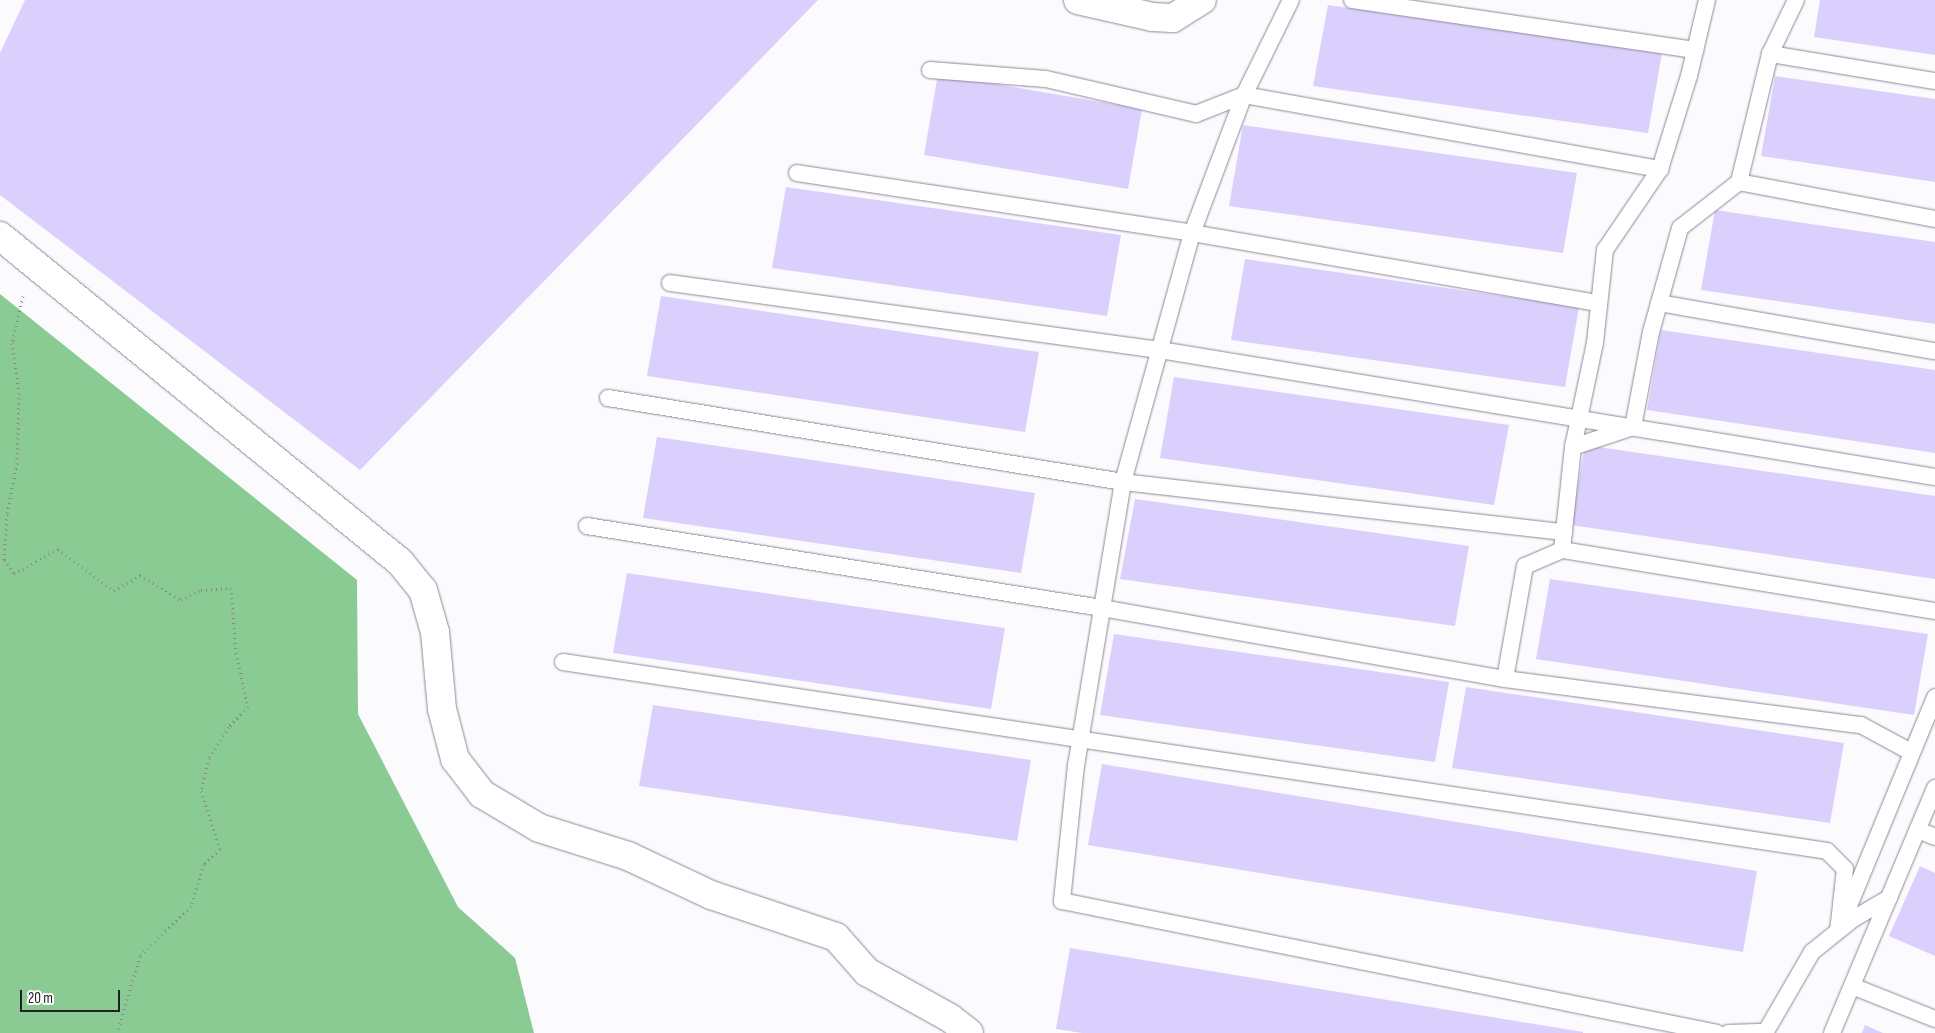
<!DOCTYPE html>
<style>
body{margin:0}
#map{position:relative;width:1935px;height:1033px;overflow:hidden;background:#fbfafd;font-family:"Sofia Sans Condensed",sans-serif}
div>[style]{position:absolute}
.forest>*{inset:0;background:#89cb93}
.building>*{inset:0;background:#dbd0fd}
.path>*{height:3px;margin-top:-1.5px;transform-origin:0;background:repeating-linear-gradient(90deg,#88878c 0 1px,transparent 0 5px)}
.roads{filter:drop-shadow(0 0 1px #8c8899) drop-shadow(0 0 1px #8c8899)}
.service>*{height:16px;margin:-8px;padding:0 8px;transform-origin:8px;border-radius:8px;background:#fff}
.minor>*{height:28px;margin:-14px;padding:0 14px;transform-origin:14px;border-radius:14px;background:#fff}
span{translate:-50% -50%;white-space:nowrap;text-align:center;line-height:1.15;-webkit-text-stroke:4px #fff;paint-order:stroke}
.scale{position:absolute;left:20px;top:990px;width:100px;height:22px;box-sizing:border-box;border:2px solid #222027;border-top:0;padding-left:6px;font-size:15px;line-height:18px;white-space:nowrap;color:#222027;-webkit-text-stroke:4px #fff;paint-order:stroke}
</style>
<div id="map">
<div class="forest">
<div style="clip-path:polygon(0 294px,357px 580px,358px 714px,458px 907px,515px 958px,534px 1033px,0 1033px)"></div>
</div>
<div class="building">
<div style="clip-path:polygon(25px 0,818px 0,360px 470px,0 195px,0 53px)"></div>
<div style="clip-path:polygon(1820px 0,1935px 0,1935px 55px,1814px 37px)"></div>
<div style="clip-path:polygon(1328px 5px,1662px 53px,1648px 133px,1313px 86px)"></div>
<div style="clip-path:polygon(938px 74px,1142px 109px,1128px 189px,924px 155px)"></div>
<div style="clip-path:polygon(1775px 76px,1935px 99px,1935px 182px,1761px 156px)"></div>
<div style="clip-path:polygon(1243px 125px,1577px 173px,1563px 253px,1229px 206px)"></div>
<div style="clip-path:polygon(786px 187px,1121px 235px,1107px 316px,772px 268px)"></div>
<div style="clip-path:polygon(1715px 210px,1935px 242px,1935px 324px,1701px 290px)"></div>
<div style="clip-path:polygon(1245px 259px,1579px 307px,1565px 387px,1231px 340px)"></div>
<div style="clip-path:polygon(661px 296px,1039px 352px,1025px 432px,647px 376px)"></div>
<div style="clip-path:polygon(1661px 330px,1935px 370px,1935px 453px,1647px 410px)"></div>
<div style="clip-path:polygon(1174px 377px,1509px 425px,1494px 505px,1160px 458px)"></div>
<div style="clip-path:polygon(657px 437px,1035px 493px,1021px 573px,643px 518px)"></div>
<div style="clip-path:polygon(1585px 445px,1935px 496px,1935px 579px,1571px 525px)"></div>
<div style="clip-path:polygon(1135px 499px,1469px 546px,1455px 626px,1120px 579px)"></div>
<div style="clip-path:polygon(627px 573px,1005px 628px,991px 709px,613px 653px)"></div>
<div style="clip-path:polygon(1550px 579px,1928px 634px,1914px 715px,1536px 659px)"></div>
<div style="clip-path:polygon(1114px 634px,1449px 682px,1435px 762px,1100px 715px)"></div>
<div style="clip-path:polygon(1466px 687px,1844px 743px,1830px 823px,1452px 768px)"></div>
<div style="clip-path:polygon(653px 705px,1031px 760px,1017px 841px,639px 786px)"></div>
<div style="clip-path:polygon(1102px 764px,1757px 871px,1743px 952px,1088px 845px)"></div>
<div style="clip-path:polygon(1920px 866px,1935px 873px,1935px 956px,1889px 936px)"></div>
<div style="clip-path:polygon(1070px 948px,1583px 1032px,1583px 1033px,1082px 1033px,1056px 1029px)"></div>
<div style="clip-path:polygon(1865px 1025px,1883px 1033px,1862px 1033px)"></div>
</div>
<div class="path">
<div style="left:23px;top:296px;width:48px;rotate:103.2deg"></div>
<div style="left:12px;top:343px;width:50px;rotate:82deg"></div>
<div style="left:19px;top:393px;width:70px;rotate:91.6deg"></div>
<div style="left:17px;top:463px;width:52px;rotate:101.1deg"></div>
<div style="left:7px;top:514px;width:46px;rotate:93.7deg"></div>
<div style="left:4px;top:560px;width:17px;rotate:54deg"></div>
<div style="left:14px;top:574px;width:51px;rotate:-29.6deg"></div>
<div style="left:58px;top:549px;width:70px;rotate:36.9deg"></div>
<div style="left:114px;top:591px;width:31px;rotate:-32deg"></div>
<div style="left:140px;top:575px;width:48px;rotate:31.4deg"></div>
<div style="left:181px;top:600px;width:22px;rotate:-27deg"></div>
<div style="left:201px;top:590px;width:30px;rotate:-4deg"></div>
<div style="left:231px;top:588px;width:65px;rotate:85.6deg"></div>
<div style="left:236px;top:653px;width:55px;rotate:77.5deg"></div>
<div style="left:248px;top:707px;width:28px;rotate:134deg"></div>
<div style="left:229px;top:727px;width:37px;rotate:123deg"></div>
<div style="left:209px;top:758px;width:34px;rotate:104deg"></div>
<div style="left:201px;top:791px;width:61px;rotate:71.9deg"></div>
<div style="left:220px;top:849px;width:22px;rotate:137deg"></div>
<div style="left:204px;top:864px;width:44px;rotate:107.2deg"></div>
<div style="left:191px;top:906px;width:71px;rotate:135.6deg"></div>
<div style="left:140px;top:956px;width:80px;rotate:106.6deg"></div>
</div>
<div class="roads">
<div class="service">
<div style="left:1291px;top:0;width:106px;rotate:116.3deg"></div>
<div style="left:1244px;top:95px;width:147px;rotate:110.6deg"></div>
<div style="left:1192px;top:233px;width:258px;rotate:105.5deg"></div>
<div style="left:1123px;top:482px;width:287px;rotate:99.4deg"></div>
<div style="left:1076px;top:765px;width:137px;rotate:95.9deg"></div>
<div style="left:1062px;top:901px;width:668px;rotate:11.39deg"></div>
<div style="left:1352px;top:0;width:347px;rotate:8.3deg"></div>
<div style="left:1770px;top:54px;width:167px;rotate:9.3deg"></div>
<div style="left:930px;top:70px;width:116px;rotate:4.4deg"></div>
<div style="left:1046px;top:79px;width:154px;rotate:13.1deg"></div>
<div style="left:1196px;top:114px;width:52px;rotate:-21.6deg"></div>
<div style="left:1244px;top:95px;width:423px;rotate:10.1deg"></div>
<div style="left:797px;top:173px;width:400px;rotate:8.6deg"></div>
<div style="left:1192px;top:233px;width:413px;rotate:9.8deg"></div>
<div style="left:1739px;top:182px;width:199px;rotate:10.7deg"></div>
<div style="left:670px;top:283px;width:495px;rotate:7.8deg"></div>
<div style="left:1160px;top:350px;width:785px;rotate:9.31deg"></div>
<div style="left:1659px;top:303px;width:280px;rotate:9.9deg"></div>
<div style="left:608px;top:398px;width:522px;rotate:9.26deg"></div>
<div style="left:1123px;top:482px;width:444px;rotate:6.5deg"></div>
<div style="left:1573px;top:447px;width:106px;rotate:-78.1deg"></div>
<div style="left:1595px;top:343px;width:94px;rotate:-83.9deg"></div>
<div style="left:1605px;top:250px;width:98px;rotate:-55.8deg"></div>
<div style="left:1660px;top:169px;width:97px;rotate:-72.7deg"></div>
<div style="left:1689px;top:76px;width:78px;rotate:-76.7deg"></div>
<div style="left:587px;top:526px;width:521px;rotate:9.05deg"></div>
<div style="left:1102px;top:608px;width:409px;rotate:10deg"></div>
<div style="left:1505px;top:679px;width:359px;rotate:7.4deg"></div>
<div style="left:1861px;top:725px;width:57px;rotate:28.4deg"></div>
<div style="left:1562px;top:550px;width:378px;rotate:9.3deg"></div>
<div style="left:563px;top:662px;width:1278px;rotate:8.5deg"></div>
<div style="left:1827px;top:851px;width:25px;rotate:45deg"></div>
<div style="left:1845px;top:869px;width:62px;rotate:96.4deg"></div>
<div style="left:1505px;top:679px;width:115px;rotate:-80deg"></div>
<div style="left:1525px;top:566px;width:40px;rotate:-23.4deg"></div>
<div style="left:1562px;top:550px;width:104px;rotate:-83.9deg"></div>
<div style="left:1573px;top:447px;width:63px;rotate:-18.4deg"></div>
<div style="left:1633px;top:427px;width:97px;rotate:-79.3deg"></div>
<div style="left:1651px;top:332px;width:108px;rotate:-74.4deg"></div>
<div style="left:1680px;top:228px;width:75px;rotate:-37.9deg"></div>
<div style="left:1739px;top:182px;width:132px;rotate:-76.4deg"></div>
<div style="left:1770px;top:54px;width:60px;rotate:-64.3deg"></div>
<div style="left:1918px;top:830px;width:18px;rotate:22deg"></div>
<div style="left:1844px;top:918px;width:239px;rotate:-67.6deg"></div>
<div style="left:1852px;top:986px;width:89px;rotate:21.7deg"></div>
<div style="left:1728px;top:1033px;width:37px;rotate:-2deg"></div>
<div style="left:1765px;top:1033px;width:94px;rotate:-59.9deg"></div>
<div style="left:1812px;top:952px;width:53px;rotate:-38.8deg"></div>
<div style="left:1853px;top:919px;width:42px;rotate:-30.3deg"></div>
<div style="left:1832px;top:1033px;width:266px;rotate:-67.2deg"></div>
</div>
<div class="minor">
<div style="left:1078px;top:0;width:76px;rotate:12.9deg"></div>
<div style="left:1152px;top:17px;width:21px;rotate:3deg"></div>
<div style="left:1173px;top:18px;width:34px;rotate:-32deg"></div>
<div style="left:0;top:236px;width:516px;rotate:39.18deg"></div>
<div style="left:400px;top:562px;width:36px;rotate:51deg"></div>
<div style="left:423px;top:590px;width:44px;rotate:74.1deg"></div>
<div style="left:435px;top:632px;width:77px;rotate:84.8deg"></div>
<div style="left:442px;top:709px;width:52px;rotate:75.4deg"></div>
<div style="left:455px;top:759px;width:44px;rotate:52.4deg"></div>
<div style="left:482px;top:794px;width:66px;rotate:30.8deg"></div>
<div style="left:539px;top:828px;width:93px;rotate:17.5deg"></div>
<div style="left:628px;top:856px;width:92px;rotate:25.2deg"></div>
<div style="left:711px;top:895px;width:132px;rotate:18.6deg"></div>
<div style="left:836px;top:937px;width:47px;rotate:48.5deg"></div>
<div style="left:867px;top:972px;width:95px;rotate:29deg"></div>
<div style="left:950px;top:1018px;width:24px;rotate:38deg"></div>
</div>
</div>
<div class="scale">20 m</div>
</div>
